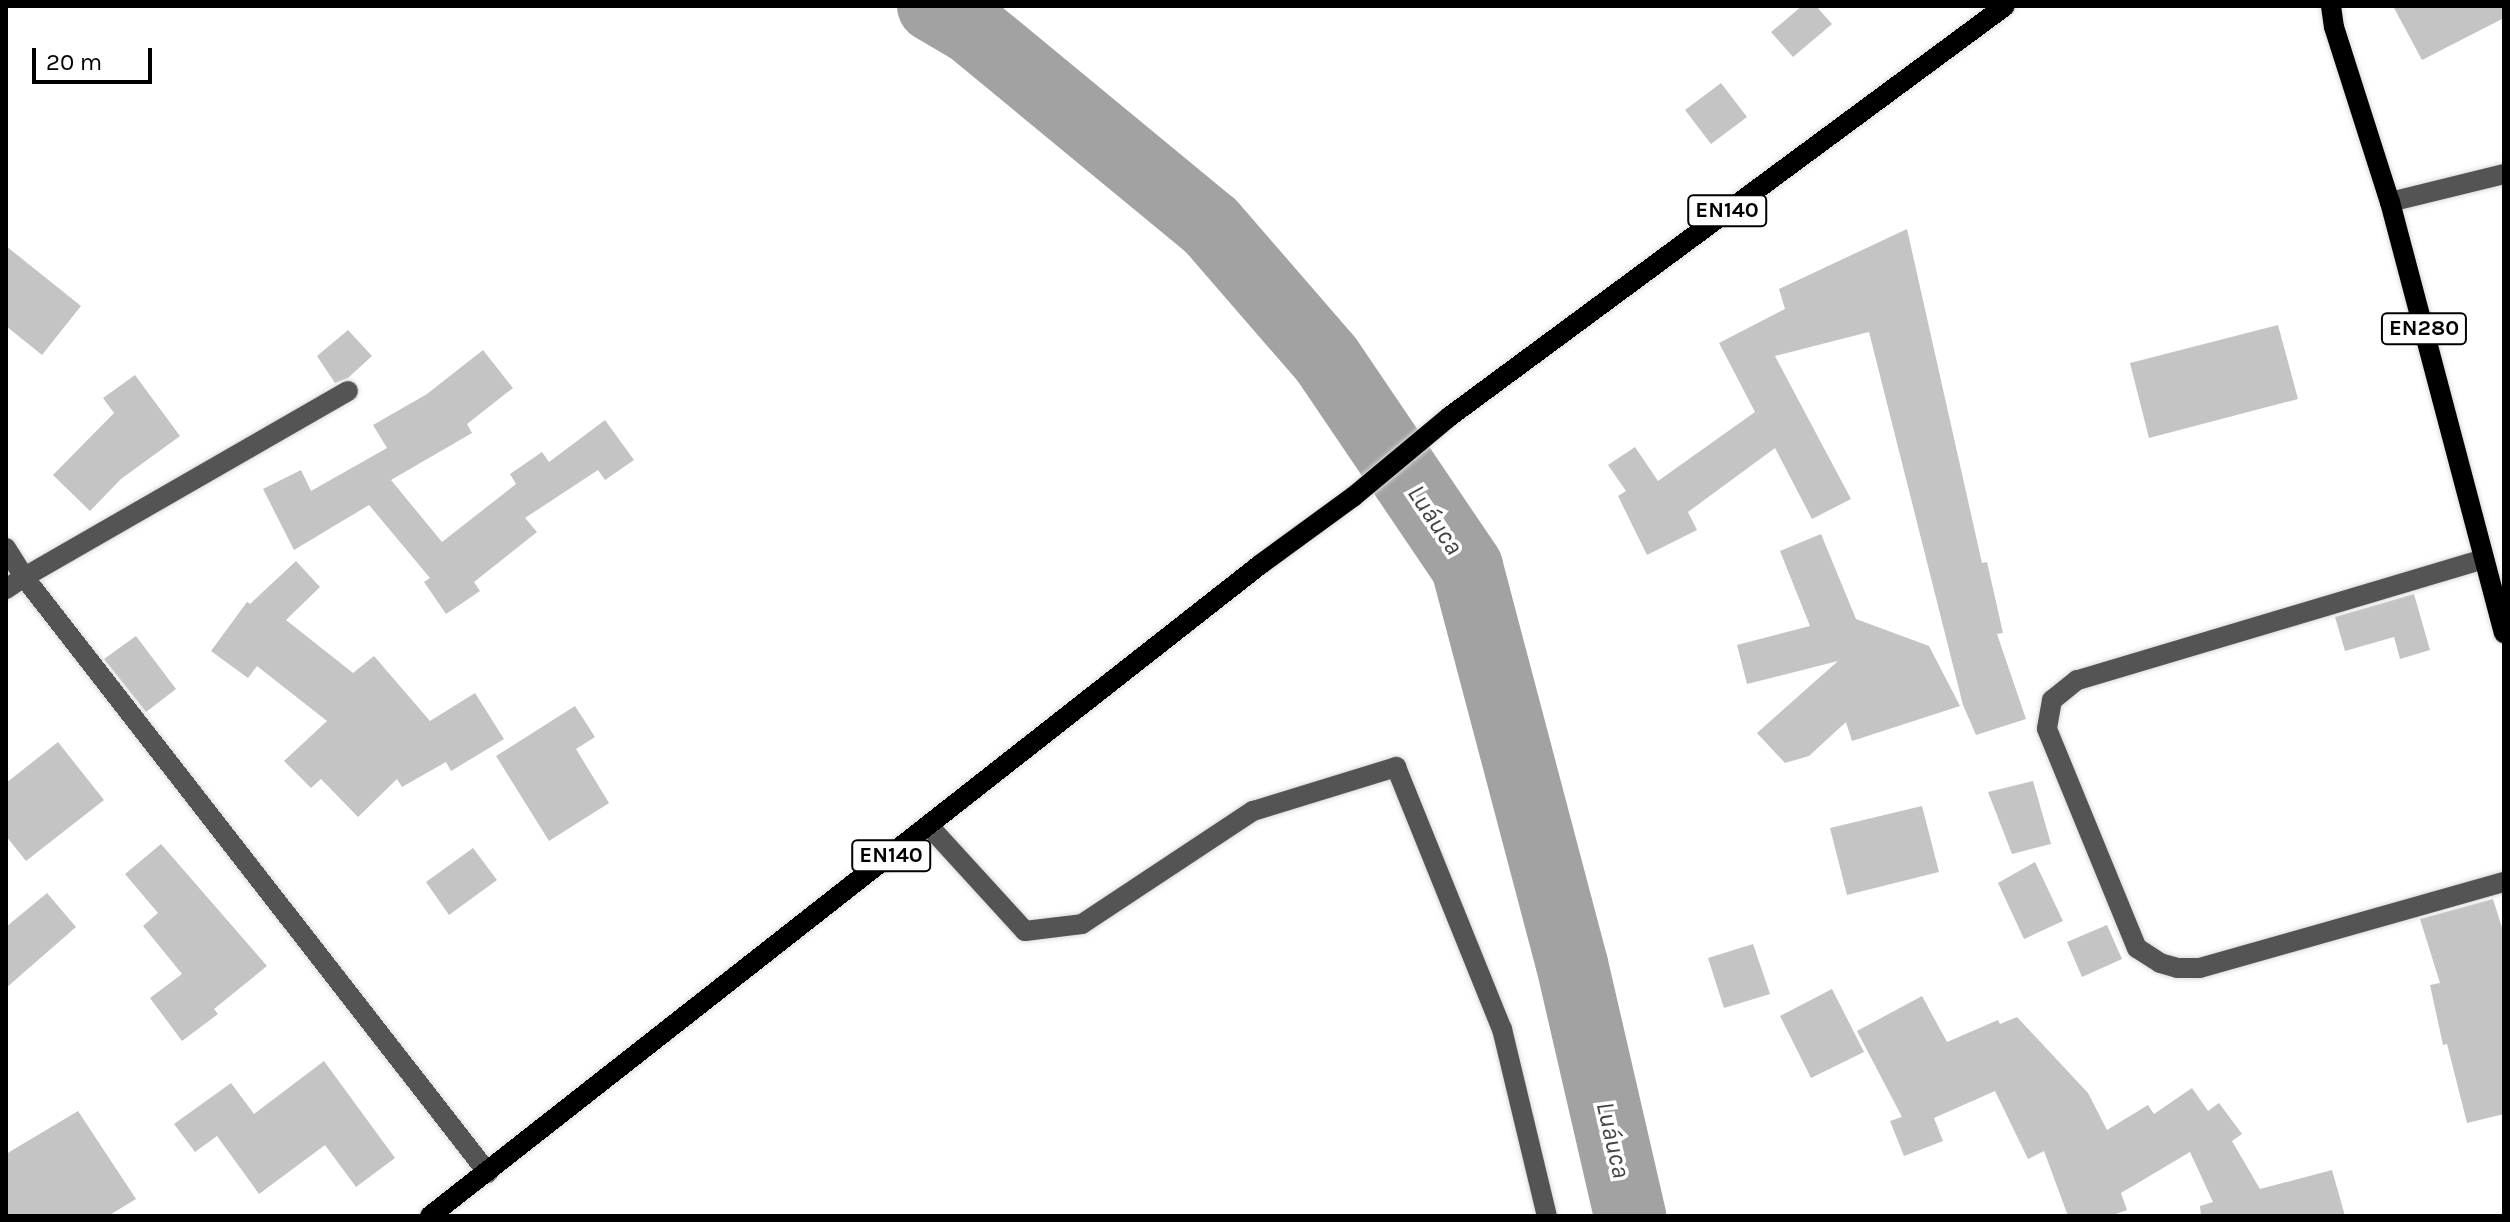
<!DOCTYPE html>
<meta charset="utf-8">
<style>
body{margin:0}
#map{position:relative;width:2510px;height:1222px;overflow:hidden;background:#fff;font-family:Karla,sans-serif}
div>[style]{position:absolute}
.river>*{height:72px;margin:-36px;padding:0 36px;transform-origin:36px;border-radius:36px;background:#a2a2a2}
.building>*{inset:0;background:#c4c4c4}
.roads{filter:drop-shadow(0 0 2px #dbdbdb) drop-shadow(0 0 2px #dbdbdb)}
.minor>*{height:20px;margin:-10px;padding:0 10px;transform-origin:10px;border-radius:10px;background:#545454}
.major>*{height:20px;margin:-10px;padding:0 10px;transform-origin:10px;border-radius:10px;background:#000}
span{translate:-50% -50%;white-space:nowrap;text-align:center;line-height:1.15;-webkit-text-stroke:7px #fff;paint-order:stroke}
.shield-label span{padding:2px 6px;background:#fff;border:2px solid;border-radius:6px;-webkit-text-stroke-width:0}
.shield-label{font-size:22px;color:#000;font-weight:700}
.water-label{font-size:26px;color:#434343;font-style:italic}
.frame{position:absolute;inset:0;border:8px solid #000;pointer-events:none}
.scale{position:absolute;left:32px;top:48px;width:120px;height:36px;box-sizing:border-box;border:4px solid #000;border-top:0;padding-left:10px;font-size:24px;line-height:28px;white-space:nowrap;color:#000;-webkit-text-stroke:6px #fff;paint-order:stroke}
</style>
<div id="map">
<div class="river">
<div style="left:933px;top:6px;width:45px;rotate:30.5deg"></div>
<div style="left:972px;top:29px;width:310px;rotate:39.5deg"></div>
<div style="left:1211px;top:226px;width:177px;rotate:49.1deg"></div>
<div style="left:1327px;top:360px;width:250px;rotate:55.9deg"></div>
<div style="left:1467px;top:567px;width:411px;rotate:75.2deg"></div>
<div style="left:1572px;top:964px;width:259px;rotate:77deg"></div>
</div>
<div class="building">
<div style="clip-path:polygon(1802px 6px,1816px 6px,1832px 24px,1793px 57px,1771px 32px)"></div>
<div style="clip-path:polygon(2393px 6px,2504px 6px,2504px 18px,2422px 60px)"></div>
<div style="clip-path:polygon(1721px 83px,1747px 117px,1711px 144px,1685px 110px)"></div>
<div style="clip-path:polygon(1907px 229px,1982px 563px,1987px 562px,2003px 633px,1997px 634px,2026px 719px,1976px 735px,1963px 705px,1869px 332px,1775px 356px,1851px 499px,1812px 519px,1775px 448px,1688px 512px,1697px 530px,1647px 555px,1618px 496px,1626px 491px,1608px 465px,1635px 447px,1658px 481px,1755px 412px,1719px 343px,1785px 309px,1779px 289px)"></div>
<div style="clip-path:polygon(6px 246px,81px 306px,42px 355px,6px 326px)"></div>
<div style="clip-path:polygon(2278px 325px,2298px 399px,2149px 438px,2130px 363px)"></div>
<div style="clip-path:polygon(348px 330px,372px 356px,348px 378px,335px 383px,317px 356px)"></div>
<div style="clip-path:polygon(483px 350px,513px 388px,467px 424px,472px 433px,391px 480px,442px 542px,516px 484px,510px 474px,542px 452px,549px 462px,605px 420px,634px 460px,605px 480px,598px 470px,525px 518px,537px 532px,474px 582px,480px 591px,446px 614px,424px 582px,430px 578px,369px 505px,294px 550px,263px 489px,301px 470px,311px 491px,387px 448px,373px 425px,427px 394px)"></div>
<div style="clip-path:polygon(135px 375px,180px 436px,121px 479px,90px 511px,53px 475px,114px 413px,103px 398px)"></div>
<div style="clip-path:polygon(1821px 534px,1856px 619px,1929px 646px,1960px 706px,1852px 741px,1846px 722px,1809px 756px,1785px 763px,1757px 733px,1838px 661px,1747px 684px,1737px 645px,1810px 626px,1780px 551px)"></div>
<div style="clip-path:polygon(296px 561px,320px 587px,286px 620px,353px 673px,374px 656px,430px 721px,475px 693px,504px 739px,451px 771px,446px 762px,402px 787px,397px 779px,358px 817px,321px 779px,311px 788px,284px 761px,327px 721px,257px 666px,248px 678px,211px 651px,247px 602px,250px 604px)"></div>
<div style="clip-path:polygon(2414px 594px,2430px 650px,2400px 659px,2394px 637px,2345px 651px,2335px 617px)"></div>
<div style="clip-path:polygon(136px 636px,176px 689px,146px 712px,104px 659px)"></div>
<div style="clip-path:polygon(575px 706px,595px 737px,576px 749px,609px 803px,549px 841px,496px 756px)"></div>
<div style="clip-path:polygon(58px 742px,104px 800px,26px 861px,6px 836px,6px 783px)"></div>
<div style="clip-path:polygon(2033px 781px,2051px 844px,2012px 854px,1988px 792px)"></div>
<div style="clip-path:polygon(1922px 806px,1939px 872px,1847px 895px,1830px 828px)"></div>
<div style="clip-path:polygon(161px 844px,267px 966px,214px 1009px,218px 1014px,182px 1041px,150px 998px,182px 974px,143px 926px,158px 913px,125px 874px)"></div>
<div style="clip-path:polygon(473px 848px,497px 880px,449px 915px,426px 882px)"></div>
<div style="clip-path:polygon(2035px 862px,2063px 921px,2024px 939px,1998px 883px)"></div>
<div style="clip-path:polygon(47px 893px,76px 927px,6px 988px,6px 927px)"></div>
<div style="clip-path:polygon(2493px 899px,2504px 934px,2504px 1114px,2467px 1123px,2447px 1044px,2443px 1045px,2430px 985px,2440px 983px,2420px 919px)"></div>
<div style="clip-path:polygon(2107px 925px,2122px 959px,2082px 977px,2067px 942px)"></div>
<div style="clip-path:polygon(1753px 944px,1770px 994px,1724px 1008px,1708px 958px)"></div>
<div style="clip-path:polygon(1832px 989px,1864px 1052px,1811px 1078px,1780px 1016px)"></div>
<div style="clip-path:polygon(1922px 996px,1947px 1042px,1998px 1020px,2000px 1024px,2017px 1017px,2088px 1093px,2107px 1130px,2148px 1105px,2154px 1114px,2192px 1088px,2208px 1111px,2219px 1103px,2242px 1134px,2232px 1141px,2260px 1189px,2332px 1170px,2345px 1216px,2201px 1216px,2200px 1206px,2213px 1202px,2190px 1152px,2121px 1193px,2127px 1210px,2110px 1216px,2068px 1216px,2044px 1151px,2028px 1159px,1995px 1091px,1934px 1118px,1943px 1141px,1904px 1156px,1890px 1121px,1902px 1117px,1857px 1031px)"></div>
<div style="clip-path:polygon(324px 1061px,395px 1158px,356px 1187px,325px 1145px,259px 1194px,217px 1136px,195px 1152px,174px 1124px,231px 1083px,254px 1114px)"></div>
<div style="clip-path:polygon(78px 1111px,136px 1199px,108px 1216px,6px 1216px,6px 1154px)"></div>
</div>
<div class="roads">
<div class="minor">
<div style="left:2390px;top:202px;width:117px;rotate:-13.8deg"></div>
<div style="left:348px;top:391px;width:374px;rotate:150.1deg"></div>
<div style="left:24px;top:577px;width:755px;rotate:52.1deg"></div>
<div style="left:6px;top:548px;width:34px;rotate:58deg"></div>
<div style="left:24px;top:577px;width:22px;rotate:146deg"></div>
<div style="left:2484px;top:559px;width:425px;rotate:163.4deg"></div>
<div style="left:2077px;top:680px;width:32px;rotate:141deg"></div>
<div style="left:2052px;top:700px;width:29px;rotate:100deg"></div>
<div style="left:2047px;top:729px;width:237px;rotate:67.7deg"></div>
<div style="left:2137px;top:948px;width:27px;rotate:33deg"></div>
<div style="left:2160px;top:963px;width:18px;rotate:16deg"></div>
<div style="left:2177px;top:968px;width:23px"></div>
<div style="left:2200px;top:968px;width:316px;rotate:-15.8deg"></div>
<div style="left:929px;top:826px;width:142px;rotate:47.6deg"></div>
<div style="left:1025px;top:931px;width:57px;rotate:-7deg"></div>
<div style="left:1082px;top:924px;width:205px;rotate:-33.5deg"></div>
<div style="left:1253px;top:811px;width:150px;rotate:-17.1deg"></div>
<div style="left:1396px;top:767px;width:283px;rotate:68deg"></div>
<div style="left:1502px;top:1029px;width:192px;rotate:76.5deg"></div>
</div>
<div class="major">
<div style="left:2331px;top:6px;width:21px;rotate:82deg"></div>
<div style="left:2334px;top:27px;width:184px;rotate:72.3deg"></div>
<div style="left:2390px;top:202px;width:446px;rotate:75.2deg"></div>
<div style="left:430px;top:1216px;width:1056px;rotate:-38.12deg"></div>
<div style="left:1261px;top:564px;width:114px;rotate:-36.1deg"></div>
<div style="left:1353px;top:497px;width:125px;rotate:-39.8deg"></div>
<div style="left:1449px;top:417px;width:691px;rotate:-36.47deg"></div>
</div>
</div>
<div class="shield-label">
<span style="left:1727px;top:211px">EN140</span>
<span style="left:2424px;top:329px">EN280</span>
<span style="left:891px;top:856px">EN140</span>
</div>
<div class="water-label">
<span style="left:1435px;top:520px;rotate:56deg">Luáuca</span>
<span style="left:1613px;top:1140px;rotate:77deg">Luáuca</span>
</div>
<div class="frame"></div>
<div class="scale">20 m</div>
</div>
